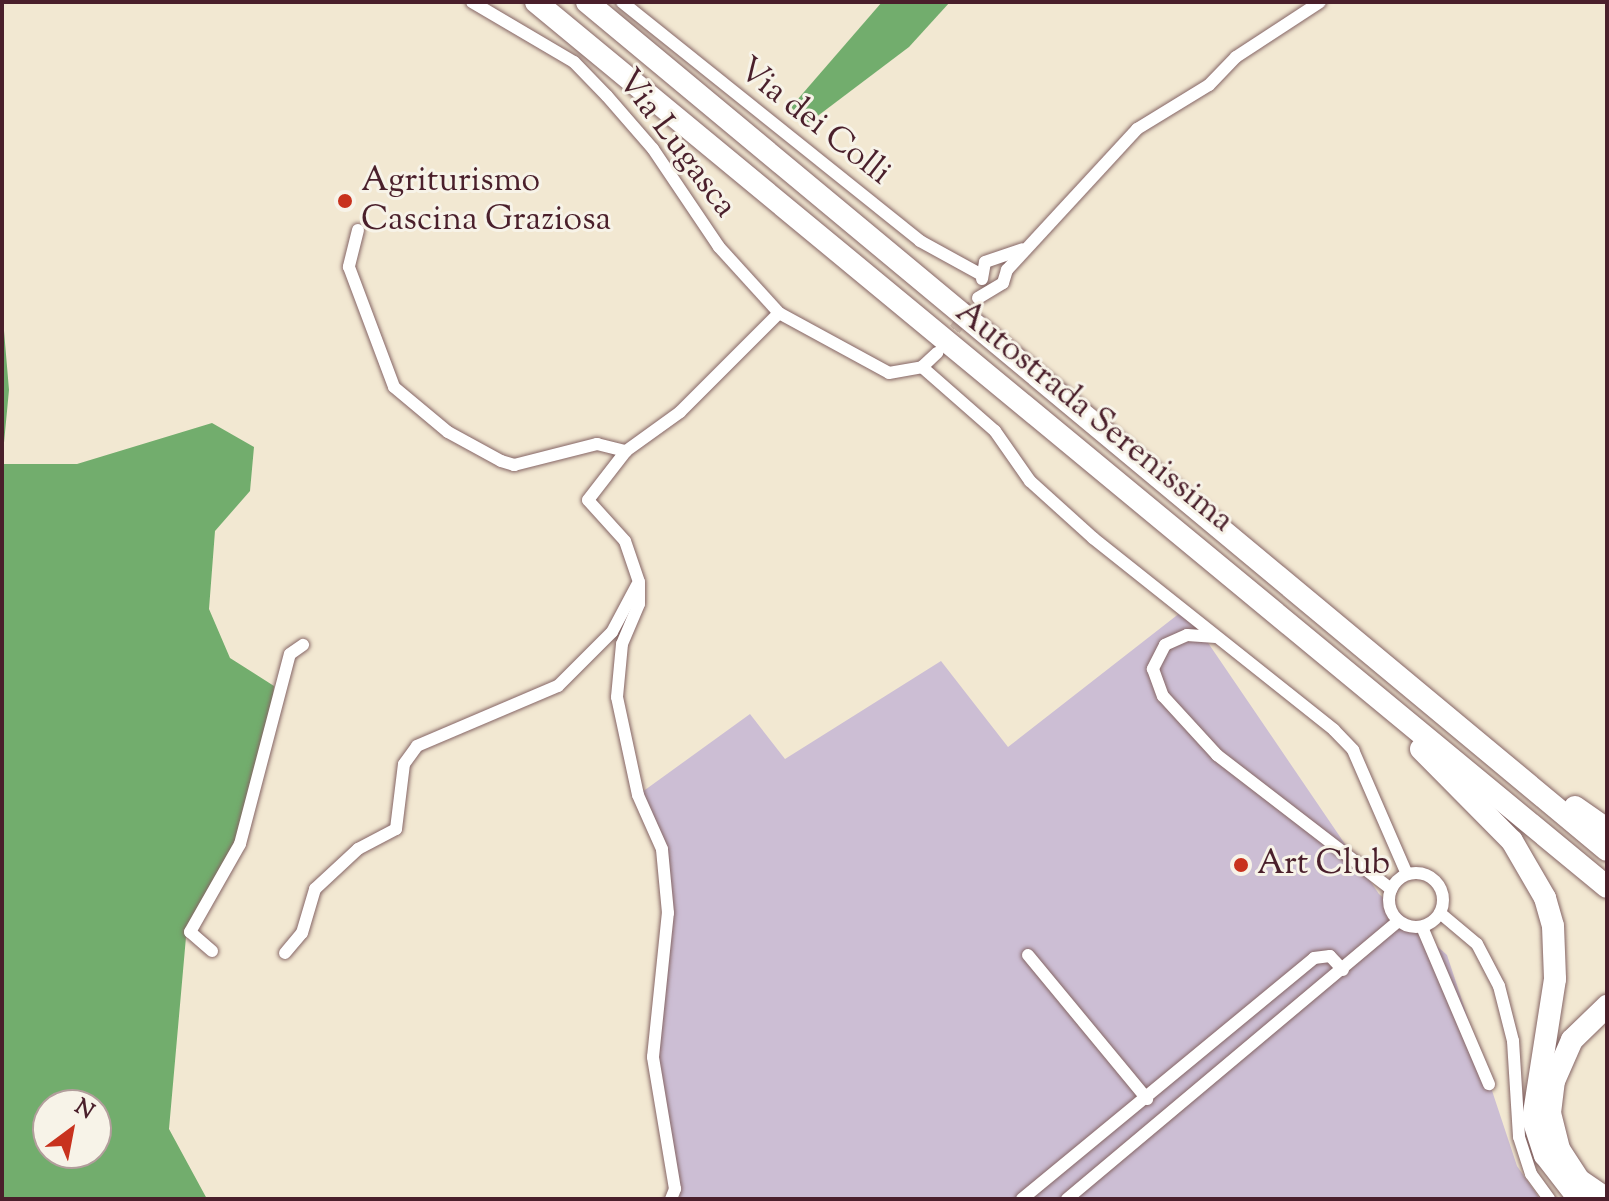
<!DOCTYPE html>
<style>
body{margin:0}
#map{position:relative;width:1609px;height:1201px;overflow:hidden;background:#f2e8d2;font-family:"Sorts Mill Goudy",serif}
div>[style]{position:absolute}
.industrial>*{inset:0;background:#ccbed4}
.forest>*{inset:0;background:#72ad6d}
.street-tunnel>*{height:12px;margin-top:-6px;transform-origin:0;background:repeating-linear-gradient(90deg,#d0c0b1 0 12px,transparent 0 18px)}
.roads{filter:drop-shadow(0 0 2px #856565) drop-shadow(0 0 2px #856565)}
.street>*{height:12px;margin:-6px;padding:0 6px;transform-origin:6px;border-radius:6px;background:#fff}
.street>.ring{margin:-6px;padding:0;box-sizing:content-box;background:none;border:12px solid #fff;border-radius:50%}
.highway>*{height:22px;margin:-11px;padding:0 11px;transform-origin:11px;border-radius:11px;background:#fff}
.dots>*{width:22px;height:22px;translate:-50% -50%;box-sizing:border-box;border:4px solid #f7f3e8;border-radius:50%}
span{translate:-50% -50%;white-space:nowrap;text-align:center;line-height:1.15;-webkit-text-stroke:6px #f7f3e8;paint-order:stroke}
.street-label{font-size:34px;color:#4a1f2b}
.poi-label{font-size:34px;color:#4a1f2b}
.left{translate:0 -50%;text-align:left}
.frame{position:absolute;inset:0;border:4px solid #4a1f2b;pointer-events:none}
.north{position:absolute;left:32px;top:1089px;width:80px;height:80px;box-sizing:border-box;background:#f7f3e8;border:2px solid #b29e9c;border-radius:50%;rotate:32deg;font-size:22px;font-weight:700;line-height:32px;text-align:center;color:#4a1f2b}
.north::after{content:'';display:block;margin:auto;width:28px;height:36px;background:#c8321e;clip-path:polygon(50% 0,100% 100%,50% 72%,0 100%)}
</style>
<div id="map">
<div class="industrial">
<div style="clip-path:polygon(1185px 609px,1379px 894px,1447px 955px,1517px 1166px,1540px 1199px,680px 1199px,653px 1057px,662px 1007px,662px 849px,638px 795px,750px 714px,785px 759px,941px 661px,1008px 747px)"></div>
</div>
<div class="forest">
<div style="clip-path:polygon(882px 2px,950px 2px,909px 47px,807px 124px,791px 107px)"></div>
<div style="clip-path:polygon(evenodd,2px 307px,9px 390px,2px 464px,77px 464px,212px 423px,254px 447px,250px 491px,215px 531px,209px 609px,230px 658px,274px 686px,271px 728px,242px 837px,186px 937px,169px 1129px,207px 1199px,2px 1199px,2px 307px,48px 1105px,96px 1105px,96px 1153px,48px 1153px,48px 1105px)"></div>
</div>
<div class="street-tunnel">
<div style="left:944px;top:344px;width:57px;rotate:-53.5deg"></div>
</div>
<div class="roads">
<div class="street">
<div style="left:472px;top:2px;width:118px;rotate:30.5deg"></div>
<div style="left:574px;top:62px;width:47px;rotate:45.9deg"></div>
<div style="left:607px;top:96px;width:70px;rotate:49deg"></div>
<div style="left:653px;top:149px;width:118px;rotate:56deg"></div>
<div style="left:719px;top:247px;width:89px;rotate:47.7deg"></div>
<div style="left:622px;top:2px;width:382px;rotate:38.7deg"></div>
<div style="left:920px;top:241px;width:68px;rotate:28.8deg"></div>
<div style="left:358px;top:230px;width:38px;rotate:104deg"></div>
<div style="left:349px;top:267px;width:128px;rotate:69.4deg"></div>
<div style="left:394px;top:387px;width:70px;rotate:39.8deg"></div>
<div style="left:448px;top:432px;width:60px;rotate:28.7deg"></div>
<div style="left:501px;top:461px;width:14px;rotate:17deg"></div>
<div style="left:514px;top:465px;width:86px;rotate:-14.2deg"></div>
<div style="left:597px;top:444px;width:30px;rotate:14deg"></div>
<div style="left:982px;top:279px;width:17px;rotate:-80deg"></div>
<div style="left:985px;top:262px;width:39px;rotate:-19deg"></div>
<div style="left:978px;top:298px;width:29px;rotate:-31deg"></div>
<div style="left:1003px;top:283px;width:14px;rotate:-73deg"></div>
<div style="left:1007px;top:270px;width:192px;rotate:-47.3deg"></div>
<div style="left:1137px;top:129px;width:84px;rotate:-31.4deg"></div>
<div style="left:1209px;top:85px;width:39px;rotate:-46deg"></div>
<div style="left:1236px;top:57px;width:100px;rotate:-33.2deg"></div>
<div style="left:922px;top:367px;width:97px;rotate:41.2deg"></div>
<div style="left:995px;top:431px;width:61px;rotate:55deg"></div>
<div style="left:1030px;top:481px;width:85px;rotate:42.1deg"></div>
<div style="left:1093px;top:538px;width:308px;rotate:38.5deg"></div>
<div style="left:1334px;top:730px;width:28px;rotate:46deg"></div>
<div style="left:1353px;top:750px;width:135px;rotate:66.5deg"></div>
<div style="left:1216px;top:637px;width:29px;rotate:-176deg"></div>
<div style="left:1187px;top:635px;width:24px;rotate:156deg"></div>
<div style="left:1165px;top:645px;width:27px;rotate:117deg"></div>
<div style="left:1153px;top:669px;width:29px;rotate:70deg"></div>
<div style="left:1163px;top:696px;width:80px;rotate:47.5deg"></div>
<div style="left:1217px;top:755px;width:220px;rotate:37.6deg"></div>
<div class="ring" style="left:1389px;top:873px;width:42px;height:42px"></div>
<div style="left:1440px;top:913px;width:48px;rotate:40deg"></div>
<div style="left:1477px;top:944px;width:47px;rotate:62.4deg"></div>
<div style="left:1499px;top:986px;width:57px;rotate:75.7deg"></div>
<div style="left:1513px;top:1041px;width:96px;rotate:86.4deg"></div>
<div style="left:1519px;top:1137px;width:39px;rotate:72deg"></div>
<div style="left:1531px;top:1174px;width:31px;rotate:54deg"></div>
<div style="left:1422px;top:927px;width:171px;rotate:66.9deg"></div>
<div style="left:212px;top:951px;width:29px;rotate:-139deg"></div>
<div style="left:190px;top:932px;width:101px;rotate:-60.4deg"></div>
<div style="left:240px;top:844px;width:196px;rotate:-75.3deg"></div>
<div style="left:290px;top:654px;width:16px;rotate:-35deg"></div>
<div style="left:285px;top:953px;width:26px;rotate:-50deg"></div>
<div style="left:302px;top:933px;width:46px;rotate:-73.5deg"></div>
<div style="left:315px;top:889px;width:59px;rotate:-42.9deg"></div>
<div style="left:358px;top:849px;width:43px;rotate:-27.8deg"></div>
<div style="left:396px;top:829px;width:65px;rotate:-83deg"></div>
<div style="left:404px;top:764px;width:22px;rotate:-54deg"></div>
<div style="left:417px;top:746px;width:153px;rotate:-23.1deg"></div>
<div style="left:558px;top:686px;width:76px;rotate:-45deg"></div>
<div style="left:612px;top:632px;width:53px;rotate:-62deg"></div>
<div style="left:1028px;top:955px;width:187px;rotate:50.4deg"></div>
<div style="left:671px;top:1199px;width:11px;rotate:-68deg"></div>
<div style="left:675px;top:1189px;width:134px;rotate:-99.5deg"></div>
<div style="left:653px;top:1057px;width:145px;rotate:-84.1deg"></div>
<div style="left:668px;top:913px;width:64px;rotate:-95.4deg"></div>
<div style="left:662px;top:849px;width:59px;rotate:-114deg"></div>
<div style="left:638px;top:795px;width:100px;rotate:-102.1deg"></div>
<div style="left:617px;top:697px;width:53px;rotate:-84.6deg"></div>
<div style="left:622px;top:644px;width:43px;rotate:-67deg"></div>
<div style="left:639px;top:604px;width:22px;rotate:-90deg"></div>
<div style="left:639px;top:582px;width:43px;rotate:-108.9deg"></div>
<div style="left:625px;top:541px;width:55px;rotate:-132.1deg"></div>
<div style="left:588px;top:500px;width:62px;rotate:-52.2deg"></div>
<div style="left:626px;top:451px;width:67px;rotate:-35.8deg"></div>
<div style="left:680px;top:412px;width:140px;rotate:-45deg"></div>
<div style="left:779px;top:313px;width:125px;rotate:28.6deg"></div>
<div style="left:889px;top:373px;width:34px;rotate:-10deg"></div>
<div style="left:922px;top:367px;width:21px;rotate:-43deg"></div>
<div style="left:1022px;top:1199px;width:379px;rotate:-39.5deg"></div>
<div style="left:1314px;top:958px;width:16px;rotate:-7deg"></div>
<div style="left:1330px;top:956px;width:19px;rotate:47deg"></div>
<div style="left:1067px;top:1199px;width:432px;rotate:-40deg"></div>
</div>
<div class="highway">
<div style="left:536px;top:2px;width:1389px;rotate:39.57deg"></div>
<div style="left:587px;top:2px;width:1326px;rotate:39.74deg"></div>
<div style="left:1421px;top:749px;width:129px;rotate:45.3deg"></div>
<div style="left:1512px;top:841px;width:66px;rotate:59.9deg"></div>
<div style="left:1545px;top:898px;width:29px;rotate:74deg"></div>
<div style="left:1553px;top:926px;width:53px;rotate:87.8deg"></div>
<div style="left:1555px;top:979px;width:142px;rotate:98.9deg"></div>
<div style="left:1533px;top:1119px;width:38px;rotate:72deg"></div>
<div style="left:1545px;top:1155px;width:56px;rotate:52.3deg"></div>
<div style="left:1575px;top:807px;width:39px;rotate:35deg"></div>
<div style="left:1607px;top:1199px;width:34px;rotate:-146deg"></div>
<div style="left:1579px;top:1180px;width:37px;rotate:-123deg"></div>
<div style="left:1559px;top:1149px;width:37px;rotate:-104deg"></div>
<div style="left:1550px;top:1113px;width:32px;rotate:-83deg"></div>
<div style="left:1554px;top:1081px;width:45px;rotate:-66.3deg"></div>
<div style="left:1572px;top:1040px;width:49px;rotate:-44.2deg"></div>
</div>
</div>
<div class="dots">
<div style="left:345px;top:201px;background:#c8321e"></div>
<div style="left:1241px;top:865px;background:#c8321e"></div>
</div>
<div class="street-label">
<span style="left:814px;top:122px;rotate:38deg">Via dei Colli</span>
<span style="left:676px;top:144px;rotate:53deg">Via Lugasca</span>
<span style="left:1094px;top:417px;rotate:39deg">Autostrada Serenissima</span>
</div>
<div class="poi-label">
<span class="left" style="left:361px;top:201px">Agriturismo<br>Cascina Graziosa</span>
<span class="left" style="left:1257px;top:865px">Art Club</span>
</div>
<div class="frame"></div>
<div class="north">N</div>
</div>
